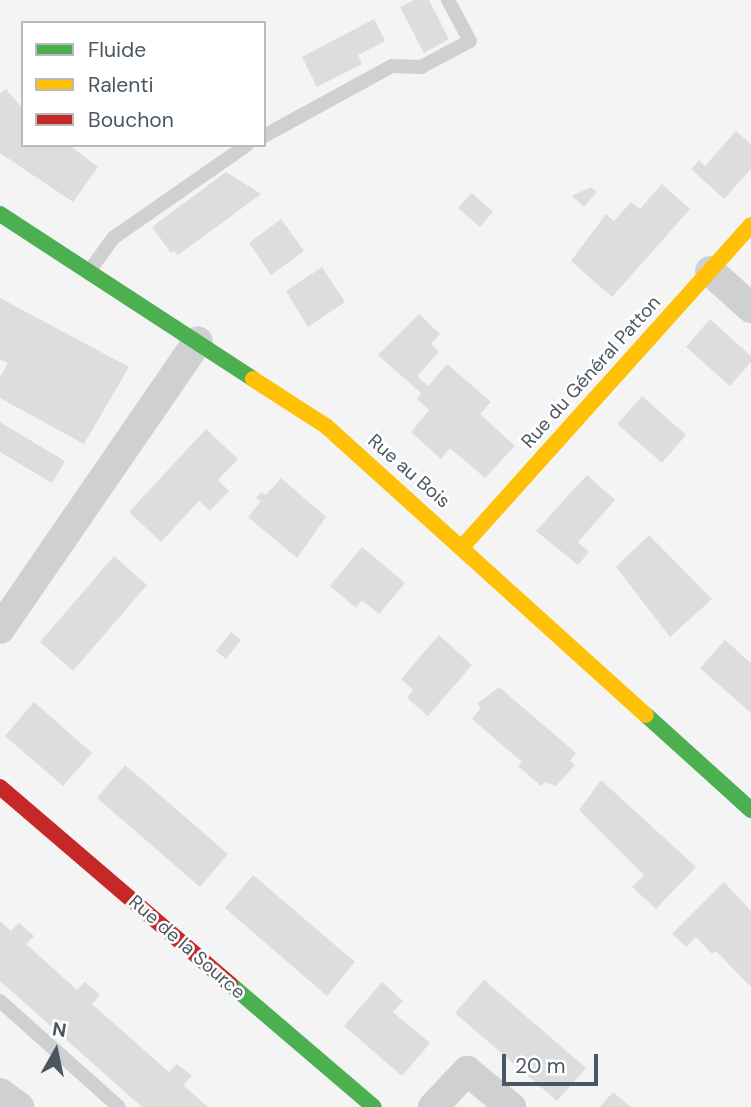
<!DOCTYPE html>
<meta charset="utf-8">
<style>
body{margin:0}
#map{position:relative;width:751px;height:1107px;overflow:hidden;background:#f4f4f4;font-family:"DM Sans",sans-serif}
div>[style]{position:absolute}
.building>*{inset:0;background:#ddddde}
.lane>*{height:14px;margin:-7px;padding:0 7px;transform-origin:7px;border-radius:7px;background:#ced0d2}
.street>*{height:30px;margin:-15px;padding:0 15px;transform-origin:15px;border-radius:15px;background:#ced0d2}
.fast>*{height:16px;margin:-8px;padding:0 8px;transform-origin:8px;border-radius:8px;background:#4caf50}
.slow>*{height:16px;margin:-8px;padding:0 8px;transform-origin:8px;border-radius:8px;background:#ffc107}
.jam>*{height:16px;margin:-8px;padding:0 8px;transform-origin:8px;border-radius:8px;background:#c62828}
span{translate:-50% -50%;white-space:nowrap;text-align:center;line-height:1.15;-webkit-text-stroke:5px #fff;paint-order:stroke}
.street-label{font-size:19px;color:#4a5661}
.legend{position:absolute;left:21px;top:21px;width:245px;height:126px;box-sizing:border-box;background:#fff;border:2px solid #b7bbc0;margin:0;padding:9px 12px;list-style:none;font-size:21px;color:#4a5661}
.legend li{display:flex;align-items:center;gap:14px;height:35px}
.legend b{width:35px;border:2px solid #b7bbc0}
.north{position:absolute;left:21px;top:1016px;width:70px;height:70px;-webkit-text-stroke:5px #fff;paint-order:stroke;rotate:9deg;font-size:19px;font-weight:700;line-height:28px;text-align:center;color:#4a5661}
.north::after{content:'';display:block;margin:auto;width:24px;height:32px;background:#4a5661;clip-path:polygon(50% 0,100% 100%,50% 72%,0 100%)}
.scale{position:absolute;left:502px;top:1054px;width:96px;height:32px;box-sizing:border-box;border:4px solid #4a5661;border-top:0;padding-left:9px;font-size:21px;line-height:24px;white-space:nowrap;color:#4a5661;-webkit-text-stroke:5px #fff;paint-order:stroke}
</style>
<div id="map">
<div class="building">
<div style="clip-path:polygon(414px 0,429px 0,449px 39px,424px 53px,400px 7px)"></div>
<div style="clip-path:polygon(374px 19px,385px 41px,358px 55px,362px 64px,317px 87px,302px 57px)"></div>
<div style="clip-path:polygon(6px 89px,23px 109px,23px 145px,69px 145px,98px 167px,73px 202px,0 153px,0 93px)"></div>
<div style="clip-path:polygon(736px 131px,751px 144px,751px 169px,724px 199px,691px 169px,699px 160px,705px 166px)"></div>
<div style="clip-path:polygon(226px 172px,261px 194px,178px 255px,174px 251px,171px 253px,152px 227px)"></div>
<div style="clip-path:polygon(662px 184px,690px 209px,612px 297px,571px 261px,606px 214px,614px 221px,631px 202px,640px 209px)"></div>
<div style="clip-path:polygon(591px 187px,597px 192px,584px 207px,572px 196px)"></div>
<div style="clip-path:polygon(472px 193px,493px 212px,480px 227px,458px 208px)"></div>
<div style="clip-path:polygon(281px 219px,304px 251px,271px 275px,249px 243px)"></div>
<div style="clip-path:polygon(322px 267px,345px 302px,308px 327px,286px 291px)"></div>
<div style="clip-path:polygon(0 298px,129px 367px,84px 444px,0 398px,0 377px,8px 363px,0 359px)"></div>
<div style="clip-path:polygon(419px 314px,440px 334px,431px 344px,439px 352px,417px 376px,428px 386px,447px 364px,491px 402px,480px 414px,515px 446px,485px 478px,450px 448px,441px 459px,411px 432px,429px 410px,417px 399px,421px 393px,378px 355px)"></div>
<div style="clip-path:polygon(710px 319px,751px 356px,751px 362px,730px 386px,686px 347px)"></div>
<div style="clip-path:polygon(642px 396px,686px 435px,662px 463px,617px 424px)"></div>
<div style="clip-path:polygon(0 422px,65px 461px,52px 483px,0 452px)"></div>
<div style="clip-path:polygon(206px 429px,238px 459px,218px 480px,229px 491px,210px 511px,199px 501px,161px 542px,129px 512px)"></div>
<div style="clip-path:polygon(587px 475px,615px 500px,578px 542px,589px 552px,578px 565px,536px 531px)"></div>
<div style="clip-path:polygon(281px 478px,326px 517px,297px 558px,248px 517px,261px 501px,256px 498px,261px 492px,266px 495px)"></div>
<div style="clip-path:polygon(649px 535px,712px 599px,670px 637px,616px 567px)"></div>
<div style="clip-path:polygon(362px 547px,405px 583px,379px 614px,362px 600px,356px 608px,330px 586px)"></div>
<div style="clip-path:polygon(114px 556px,147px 585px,73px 671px,40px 642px)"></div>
<div style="clip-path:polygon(231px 632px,241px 640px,226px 659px,216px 651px)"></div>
<div style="clip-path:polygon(439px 635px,472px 665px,428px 716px,407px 698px,413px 690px,401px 679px)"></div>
<div style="clip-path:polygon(725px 640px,751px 663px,751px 713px,700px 668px)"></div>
<div style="clip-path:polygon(499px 687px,576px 753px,570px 761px,575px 765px,556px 786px,545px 782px,541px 786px,518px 766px,522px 762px,472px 719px,481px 707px,477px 704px)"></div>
<div style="clip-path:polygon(34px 702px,92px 753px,63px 786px,5px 736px)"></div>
<div style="clip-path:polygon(125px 765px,228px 854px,200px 887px,97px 798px)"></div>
<div style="clip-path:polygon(601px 780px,696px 867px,656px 909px,632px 887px,644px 875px,579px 810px)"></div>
<div style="clip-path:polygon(253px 875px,355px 962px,327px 996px,225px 908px)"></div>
<div style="clip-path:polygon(724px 882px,751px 911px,751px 987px,716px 951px,712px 954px,696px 937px,686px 947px,672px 934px)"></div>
<div style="clip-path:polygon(0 921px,11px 931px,19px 923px,34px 936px,26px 944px,77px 990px,85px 982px,100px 995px,92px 1004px,169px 1072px,177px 1064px,192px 1076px,183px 1085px,208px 1107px,142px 1107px,0 981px)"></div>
<div style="clip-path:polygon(484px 980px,586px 1068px,557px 1101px,455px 1013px)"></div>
<div style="clip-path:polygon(382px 982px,403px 1001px,393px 1012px,430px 1043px,402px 1076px,344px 1026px)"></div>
<div style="clip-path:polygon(613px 1092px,631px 1107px,600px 1107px)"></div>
</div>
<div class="lane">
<div style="left:264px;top:136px;width:146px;rotate:-28.7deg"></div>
<div style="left:392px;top:66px;width:29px;rotate:2deg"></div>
<div style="left:421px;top:67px;width:55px;rotate:-28deg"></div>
<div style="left:470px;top:41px;width:47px;rotate:-118.2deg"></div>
<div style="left:90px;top:270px;width:39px;rotate:-54deg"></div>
<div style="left:113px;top:238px;width:163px;rotate:-34.8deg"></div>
<div style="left:0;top:1001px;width:159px;rotate:41.7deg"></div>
</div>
<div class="street">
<div style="left:710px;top:271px;width:55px;rotate:42.1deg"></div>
<div style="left:0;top:629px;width:349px;rotate:-55.5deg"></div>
<div style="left:0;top:1093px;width:24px;rotate:36deg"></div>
<div style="left:433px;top:1107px;width:50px;rotate:-46.6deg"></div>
<div style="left:467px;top:1071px;width:57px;rotate:39.3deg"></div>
</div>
<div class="fast">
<div style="left:0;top:214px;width:302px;rotate:33.1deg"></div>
<div style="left:646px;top:715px;width:142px;rotate:42.1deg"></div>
<div style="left:230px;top:984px;width:189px;rotate:40.5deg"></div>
</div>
<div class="slow">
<div style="left:253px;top:379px;width:87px;rotate:32.8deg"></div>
<div style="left:326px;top:426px;width:431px;rotate:42.1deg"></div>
<div style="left:463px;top:546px;width:431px;rotate:-48.1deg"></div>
</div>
<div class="jam">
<div style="left:0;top:787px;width:303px;rotate:40.6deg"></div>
</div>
<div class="street-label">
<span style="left:591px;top:372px;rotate:-48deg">Rue du Général Patton</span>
<span style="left:409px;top:471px;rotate:41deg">Rue au Bois</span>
<span style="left:187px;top:947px;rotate:41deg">Rue de la Source</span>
</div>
<ul class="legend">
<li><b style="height:9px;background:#4caf50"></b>Fluide</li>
<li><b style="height:9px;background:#ffc107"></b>Ralenti</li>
<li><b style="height:9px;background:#c62828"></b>Bouchon</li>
</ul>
<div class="north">N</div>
<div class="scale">20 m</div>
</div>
